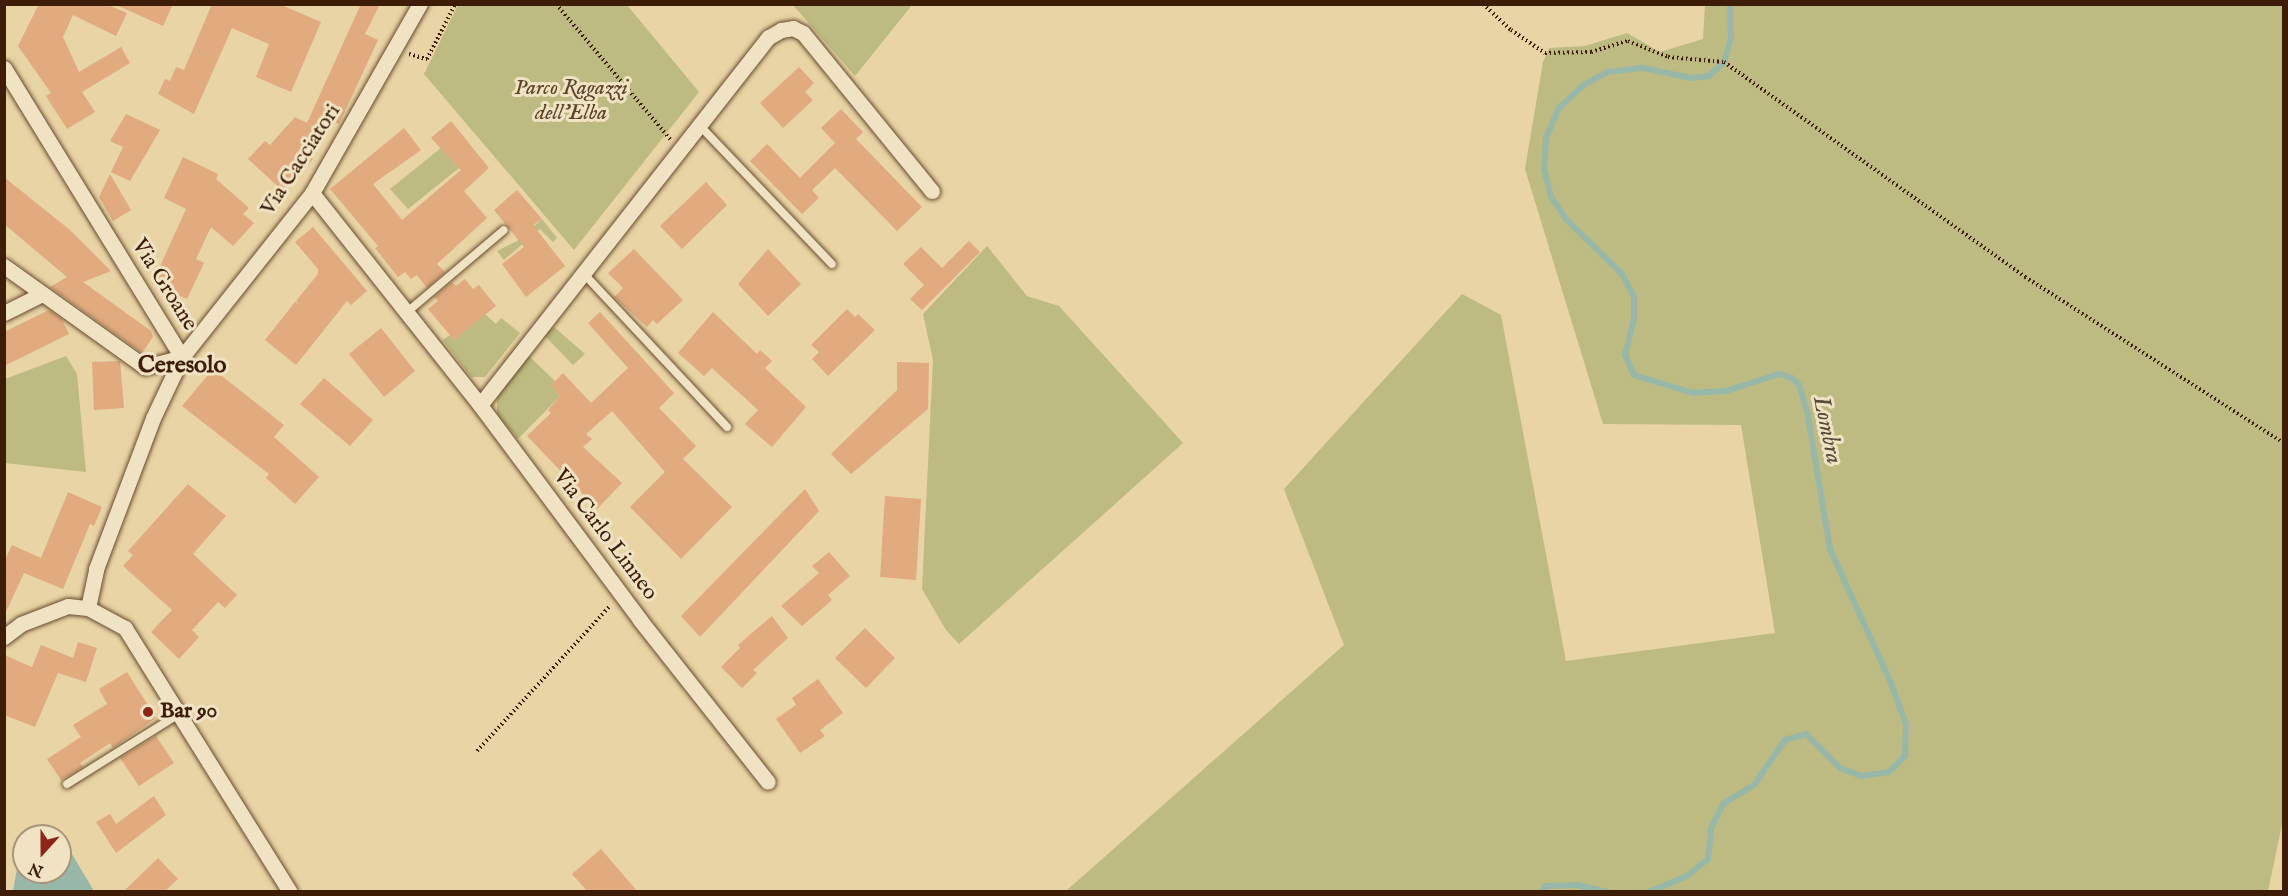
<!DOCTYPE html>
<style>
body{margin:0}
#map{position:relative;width:2288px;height:896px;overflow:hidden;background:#e8d4a4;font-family:"IM FELL English",serif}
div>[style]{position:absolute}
.green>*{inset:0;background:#bdbb81}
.water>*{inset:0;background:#97b8a9}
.stream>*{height:6px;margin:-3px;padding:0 3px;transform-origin:3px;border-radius:3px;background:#97b8a9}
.building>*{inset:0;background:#e1aa7f}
.path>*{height:4px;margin-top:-2px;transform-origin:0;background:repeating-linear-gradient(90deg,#3d1d08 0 1.5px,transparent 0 4.5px)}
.roads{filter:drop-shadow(0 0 2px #684b2f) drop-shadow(0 0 2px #684b2f)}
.lane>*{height:8px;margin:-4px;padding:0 4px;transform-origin:4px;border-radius:4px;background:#f0e3c4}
.street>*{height:15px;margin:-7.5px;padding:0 7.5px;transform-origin:7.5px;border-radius:7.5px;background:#f0e3c4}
.dots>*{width:16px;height:16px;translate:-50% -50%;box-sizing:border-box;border:3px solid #f0e3c4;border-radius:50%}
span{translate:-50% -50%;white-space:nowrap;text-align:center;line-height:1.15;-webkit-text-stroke:6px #f0e3c4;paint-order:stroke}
.park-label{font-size:22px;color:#5d4426;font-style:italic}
.street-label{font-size:22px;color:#3d1d08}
.poi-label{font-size:22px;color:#3d1d08;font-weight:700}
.left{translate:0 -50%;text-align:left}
.neighbourhood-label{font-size:24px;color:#3d1d08;font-weight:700}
.water-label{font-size:24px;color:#584c38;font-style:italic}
.frame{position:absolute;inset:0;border:6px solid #3d1d08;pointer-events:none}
.north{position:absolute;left:12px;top:824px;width:60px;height:60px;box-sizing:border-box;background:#f0e3c4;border:2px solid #a89479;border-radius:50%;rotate:201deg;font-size:16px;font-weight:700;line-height:24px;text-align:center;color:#3d1d08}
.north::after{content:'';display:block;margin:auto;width:21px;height:27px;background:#8f2418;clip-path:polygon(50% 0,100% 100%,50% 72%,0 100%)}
</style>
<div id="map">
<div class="green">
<div style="clip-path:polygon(458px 5px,627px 5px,699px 92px,574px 250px,424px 74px)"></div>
<div style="clip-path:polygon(793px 5px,912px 5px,855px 76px)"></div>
<div style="clip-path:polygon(1705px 5px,2283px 5px,2284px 815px,2268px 891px,1066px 891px,1344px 645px,1284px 489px,1462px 294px,1501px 315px,1566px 661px,1775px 633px,1741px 425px,1603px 424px,1525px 169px,1543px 62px,1549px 48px,1585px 46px,1627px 33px,1660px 52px,1703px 39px)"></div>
<div style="clip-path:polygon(441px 148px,459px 168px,408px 209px,390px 189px)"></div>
<div style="clip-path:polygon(542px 219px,557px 238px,553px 242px,540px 229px,504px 260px,497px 251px,517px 241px)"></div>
<div style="clip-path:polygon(987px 246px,1027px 296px,1059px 306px,1183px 443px,959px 644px,946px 630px,922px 589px,933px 360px,923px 314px)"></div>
<div style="clip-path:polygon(485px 314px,496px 324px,501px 318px,520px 333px,485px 377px,471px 377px,443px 340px,450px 335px,454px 340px)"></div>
<div style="clip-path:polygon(554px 327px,585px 354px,573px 365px,544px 335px)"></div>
<div style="clip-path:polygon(528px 355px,555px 381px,551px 385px,560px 396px,518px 439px,497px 414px,497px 392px)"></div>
<div style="clip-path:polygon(66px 356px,77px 374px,86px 472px,5px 463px,5px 379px)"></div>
</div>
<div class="water">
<div style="clip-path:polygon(57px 829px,94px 891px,13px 891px,19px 857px,24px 853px,24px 872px,60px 872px,60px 836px,48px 836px)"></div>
</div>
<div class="stream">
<div style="left:1541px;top:892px;width:8px;rotate:-50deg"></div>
<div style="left:1546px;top:886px;width:31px;rotate:-2deg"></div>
<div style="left:1577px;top:885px;width:31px;rotate:13deg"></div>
<div style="left:1649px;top:892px;width:41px;rotate:-22.8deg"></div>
<div style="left:1687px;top:876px;width:27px;rotate:-39deg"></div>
<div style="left:1708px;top:859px;width:31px;rotate:-84deg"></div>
<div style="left:1711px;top:828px;width:27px;rotate:-63deg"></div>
<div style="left:1723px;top:804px;width:36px;rotate:-32deg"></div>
<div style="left:1754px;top:785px;width:55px;rotate:-55.4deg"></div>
<div style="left:1785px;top:740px;width:22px;rotate:-16deg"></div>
<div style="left:1806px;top:734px;width:48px;rotate:45deg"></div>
<div style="left:1840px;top:768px;width:22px;rotate:21deg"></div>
<div style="left:1861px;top:776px;width:28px;rotate:-8deg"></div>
<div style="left:1889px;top:772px;width:23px;rotate:-45deg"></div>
<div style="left:1905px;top:756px;width:32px;rotate:-88deg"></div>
<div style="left:1906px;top:724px;width:44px;rotate:-110.1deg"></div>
<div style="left:1891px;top:683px;width:147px;rotate:-114.5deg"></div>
<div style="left:1830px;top:549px;width:135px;rotate:-99.4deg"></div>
<div style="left:1808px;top:416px;width:32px;rotate:-106deg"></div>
<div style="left:1799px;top:385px;width:10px;rotate:-135deg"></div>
<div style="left:1792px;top:378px;width:14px;rotate:-163deg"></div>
<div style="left:1779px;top:374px;width:56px;rotate:162.2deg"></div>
<div style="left:1726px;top:391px;width:33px;rotate:177deg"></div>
<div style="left:1693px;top:393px;width:62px;rotate:-163deg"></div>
<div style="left:1634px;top:375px;width:22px;rotate:-114deg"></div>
<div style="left:1625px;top:355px;width:38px;rotate:-76deg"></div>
<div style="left:1634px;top:318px;width:22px;rotate:-90deg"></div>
<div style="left:1634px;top:296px;width:26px;rotate:-119deg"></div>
<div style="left:1621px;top:273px;width:77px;rotate:-135.5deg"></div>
<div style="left:1566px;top:219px;width:27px;rotate:-124deg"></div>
<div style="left:1551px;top:197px;width:29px;rotate:-104deg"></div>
<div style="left:1544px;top:169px;width:31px;rotate:-86deg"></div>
<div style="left:1546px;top:138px;width:33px;rotate:-67deg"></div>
<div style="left:1559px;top:108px;width:35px;rotate:-43deg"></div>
<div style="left:1585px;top:84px;width:26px;rotate:-28deg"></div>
<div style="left:1608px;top:72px;width:35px;rotate:-7deg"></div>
<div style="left:1643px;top:68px;width:49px;rotate:11.8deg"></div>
<div style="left:1691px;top:78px;width:18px;rotate:-6deg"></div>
<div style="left:1709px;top:76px;width:21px;rotate:-43deg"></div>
<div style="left:1724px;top:62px;width:26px;rotate:-74deg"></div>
<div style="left:1731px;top:37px;width:33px;rotate:-92deg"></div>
</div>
<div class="building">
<div style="clip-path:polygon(39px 4px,106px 4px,127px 13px,116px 36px,73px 15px,63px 37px,79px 72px,121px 47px,130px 63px,82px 92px,95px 112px,67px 129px,46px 96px,51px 93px,18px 46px)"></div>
<div style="clip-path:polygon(114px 4px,173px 4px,163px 26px)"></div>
<div style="clip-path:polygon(212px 4px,279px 4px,321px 22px,291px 92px,256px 77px,269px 44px,232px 28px,194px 114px,158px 94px,165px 79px,170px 81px,176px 67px,184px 70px)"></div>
<div style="clip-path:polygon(361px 4px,380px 4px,365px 34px,378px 40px,339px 124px,335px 122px,307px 154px,313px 159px,283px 191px,248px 159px,265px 141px,270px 145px,295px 117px,307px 123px)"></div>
<div style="clip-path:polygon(799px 67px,814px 83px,805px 92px,813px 100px,783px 128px,760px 103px)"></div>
<div style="clip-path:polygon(841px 109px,863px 132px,856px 139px,922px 207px,897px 231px,835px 168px,812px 190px,819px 198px,802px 214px,750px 161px,767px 144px,800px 178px,835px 143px,821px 128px)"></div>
<div style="clip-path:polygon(126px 114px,160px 130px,130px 181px,111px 172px,123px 147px,110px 141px)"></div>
<div style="clip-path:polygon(451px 121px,489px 168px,464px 191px,487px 218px,437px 264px,445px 272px,427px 288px,417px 275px,411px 279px,405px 272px,398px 277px,375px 248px,378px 246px,330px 189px,404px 128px,421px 150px,373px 184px,402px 220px,461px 170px,431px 138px)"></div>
<div style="clip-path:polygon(183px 157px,218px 174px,216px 179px,249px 208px,243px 214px,254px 223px,233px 246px,211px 227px,196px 259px,204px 263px,187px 299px,152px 284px,186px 209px,164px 198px)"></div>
<div style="clip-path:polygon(110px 174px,131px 210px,113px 221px,99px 197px)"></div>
<div style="clip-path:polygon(4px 177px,70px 230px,111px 271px,83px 282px,151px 331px,153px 337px,142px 353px,50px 287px,67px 277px,4px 224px)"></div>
<div style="clip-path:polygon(706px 182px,727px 205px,682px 249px,660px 226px)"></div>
<div style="clip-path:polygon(517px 190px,542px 219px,533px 225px,565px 266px,526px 297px,502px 264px,524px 247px,494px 210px)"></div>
<div style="clip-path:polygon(313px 227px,367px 291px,351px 305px,347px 301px,296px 365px,265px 340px,295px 302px,299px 304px,296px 301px,318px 274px,318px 269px,295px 242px)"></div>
<div style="clip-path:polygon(969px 241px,980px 252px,922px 310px,910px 299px,924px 285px,903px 264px,921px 247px,942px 268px)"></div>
<div style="clip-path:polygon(634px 249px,683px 300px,657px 324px,653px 320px,647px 327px,614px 297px,623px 288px,608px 273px)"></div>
<div style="clip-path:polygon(768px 249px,801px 284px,768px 316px,738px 284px)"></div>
<div style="clip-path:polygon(465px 279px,473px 289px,479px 285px,496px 306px,454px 340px,428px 309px,438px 301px,434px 297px,452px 282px,456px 286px)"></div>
<div style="clip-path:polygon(847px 309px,855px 317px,858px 314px,875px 330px,828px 376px,812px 359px,819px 352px,811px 345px)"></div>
<div style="clip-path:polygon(49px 310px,62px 319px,69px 334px,4px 366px,4px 332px)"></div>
<div style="clip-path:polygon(600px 312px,674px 393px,659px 408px,696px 446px,683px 459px,732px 507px,681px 559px,630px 507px,665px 472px,612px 411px,586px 434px,592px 439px,583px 447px,622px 483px,597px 509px,527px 436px,551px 413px,548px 410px,560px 396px,551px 385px,563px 373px,591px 403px,628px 368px,588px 323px)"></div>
<div style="clip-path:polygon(713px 312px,757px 354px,760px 350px,772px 361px,765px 368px,806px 407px,772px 447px,745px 424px,758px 410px,712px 368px,704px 376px,678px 353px)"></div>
<div style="clip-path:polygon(381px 328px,415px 371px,384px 397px,349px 354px)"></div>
<div style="clip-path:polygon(120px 361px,124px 408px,94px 410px,92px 362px)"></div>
<div style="clip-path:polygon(897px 362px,929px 363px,928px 409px,851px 474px,831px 454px,897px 390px)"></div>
<div style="clip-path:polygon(213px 369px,284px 425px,274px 437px,319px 477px,295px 504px,266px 478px,269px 474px,182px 406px)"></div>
<div style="clip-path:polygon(324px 378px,373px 420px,350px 446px,300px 404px)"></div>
<div style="clip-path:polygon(188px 484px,226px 516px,193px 554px,237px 595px,225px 608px,218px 602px,192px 630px,199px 637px,179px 659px,151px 632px,172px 610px,123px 566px,133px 555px,128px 551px)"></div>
<div style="clip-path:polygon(805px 489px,819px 511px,700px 637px,681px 616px)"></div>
<div style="clip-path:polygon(68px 492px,102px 507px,94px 526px,90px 524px,63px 589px,24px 573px,4px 616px,4px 562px,12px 545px,41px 558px)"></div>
<div style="clip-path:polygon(885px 496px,921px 499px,916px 580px,880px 577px)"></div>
<div style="clip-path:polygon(829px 552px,850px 576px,828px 595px,832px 600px,802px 626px,781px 606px,819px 573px,812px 566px)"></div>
<div style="clip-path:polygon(772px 616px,788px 638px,753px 670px,757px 673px,742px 688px,721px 667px,740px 648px,738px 645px)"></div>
<div style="clip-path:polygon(865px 628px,895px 658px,866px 688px,835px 658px)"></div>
<div style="clip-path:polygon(78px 642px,97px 648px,86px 682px,58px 673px,35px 727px,4px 715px,4px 655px,32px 667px,41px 645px,73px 658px)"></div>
<div style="clip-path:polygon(127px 672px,156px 718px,113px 748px,110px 743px,80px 763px,83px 767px,61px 780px,47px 759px,81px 737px,73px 725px,107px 704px,99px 689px)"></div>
<div style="clip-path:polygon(818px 679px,843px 713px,820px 730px,825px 736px,800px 753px,776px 719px,796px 705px,792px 698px)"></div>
<div style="clip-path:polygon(156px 736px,174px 763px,139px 786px,120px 758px)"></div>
<div style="clip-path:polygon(154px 796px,166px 815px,116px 853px,96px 822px,110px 814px,116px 824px)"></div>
<div style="clip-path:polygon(601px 849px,637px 891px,587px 891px,572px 874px)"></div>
<div style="clip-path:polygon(158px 858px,178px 879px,165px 891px,124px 891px)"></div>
</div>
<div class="path">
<div style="left:556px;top:4px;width:177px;rotate:49.8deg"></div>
<div style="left:1483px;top:4px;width:38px;rotate:43deg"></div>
<div style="left:1511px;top:30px;width:41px;rotate:34.1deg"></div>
<div style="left:1545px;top:53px;width:46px;rotate:-1.2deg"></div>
<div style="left:1591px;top:52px;width:39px;rotate:-17deg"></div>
<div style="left:1628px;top:41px;width:43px;rotate:21.8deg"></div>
<div style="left:1668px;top:57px;width:56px;rotate:5.1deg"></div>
<div style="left:1724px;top:62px;width:370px;rotate:35.5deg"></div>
<div style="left:2025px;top:277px;width:308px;rotate:32.7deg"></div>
<div style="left:409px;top:54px;width:19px;rotate:16deg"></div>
<div style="left:427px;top:59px;width:62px;rotate:-63deg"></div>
<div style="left:477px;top:751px;width:197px;rotate:-47.5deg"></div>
</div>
<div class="roads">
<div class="lane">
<div style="left:700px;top:126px;width:191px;rotate:46.3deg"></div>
<div style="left:583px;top:273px;width:211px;rotate:46.9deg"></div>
<div style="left:406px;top:313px;width:128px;rotate:-40.3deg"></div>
<div style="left:67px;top:784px;width:132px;rotate:-32deg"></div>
</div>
<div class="street">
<div style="left:4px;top:68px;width:339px;rotate:58.4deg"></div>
<div style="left:312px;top:193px;width:270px;rotate:51.6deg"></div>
<div style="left:480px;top:405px;width:268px;rotate:53.3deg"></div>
<div style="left:640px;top:620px;width:206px;rotate:51.7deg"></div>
<div style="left:4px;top:266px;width:173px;rotate:35.6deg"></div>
<div style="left:145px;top:367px;width:38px;rotate:-15deg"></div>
<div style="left:4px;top:313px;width:42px;rotate:-26.6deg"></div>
<div style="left:480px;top:405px;width:468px;rotate:-51.9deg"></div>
<div style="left:769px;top:37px;width:14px;rotate:-30deg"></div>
<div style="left:781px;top:30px;width:12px;rotate:-9deg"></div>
<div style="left:793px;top:28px;width:11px;rotate:27deg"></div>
<div style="left:803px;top:33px;width:204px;rotate:50.8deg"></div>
<div style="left:88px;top:608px;width:40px;rotate:-78deg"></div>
<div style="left:96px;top:569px;width:161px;rotate:-69.3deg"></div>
<div style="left:153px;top:418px;width:68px;rotate:-64.6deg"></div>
<div style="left:182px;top:357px;width:209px;rotate:-51.6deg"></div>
<div style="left:312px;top:193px;width:218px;rotate:-60.3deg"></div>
<div style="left:4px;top:637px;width:21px;rotate:-37deg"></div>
<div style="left:21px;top:624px;width:50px;rotate:-21deg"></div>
<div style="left:68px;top:606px;width:20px;rotate:6deg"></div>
<div style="left:88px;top:608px;width:42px;rotate:28.4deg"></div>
<div style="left:125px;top:628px;width:311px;rotate:58deg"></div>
</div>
</div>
<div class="dots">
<div style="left:148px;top:712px;background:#8f2418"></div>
</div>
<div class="park-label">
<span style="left:571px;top:101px">Parco Ragazzi<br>dell'Elba</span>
</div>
<div class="street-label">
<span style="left:301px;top:160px;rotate:-57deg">Via Cacciatori</span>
<span style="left:164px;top:285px;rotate:58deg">Via Groane</span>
<span style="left:605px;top:535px;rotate:53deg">Via Carlo Linneo</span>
</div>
<div class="poi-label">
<span class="left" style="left:160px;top:712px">Bar 90</span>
</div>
<div class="neighbourhood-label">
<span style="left:182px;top:366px">Ceresolo</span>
</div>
<div class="water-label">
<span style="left:1827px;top:430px;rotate:78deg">Lombra</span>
</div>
<div class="frame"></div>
<div class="north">N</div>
</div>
